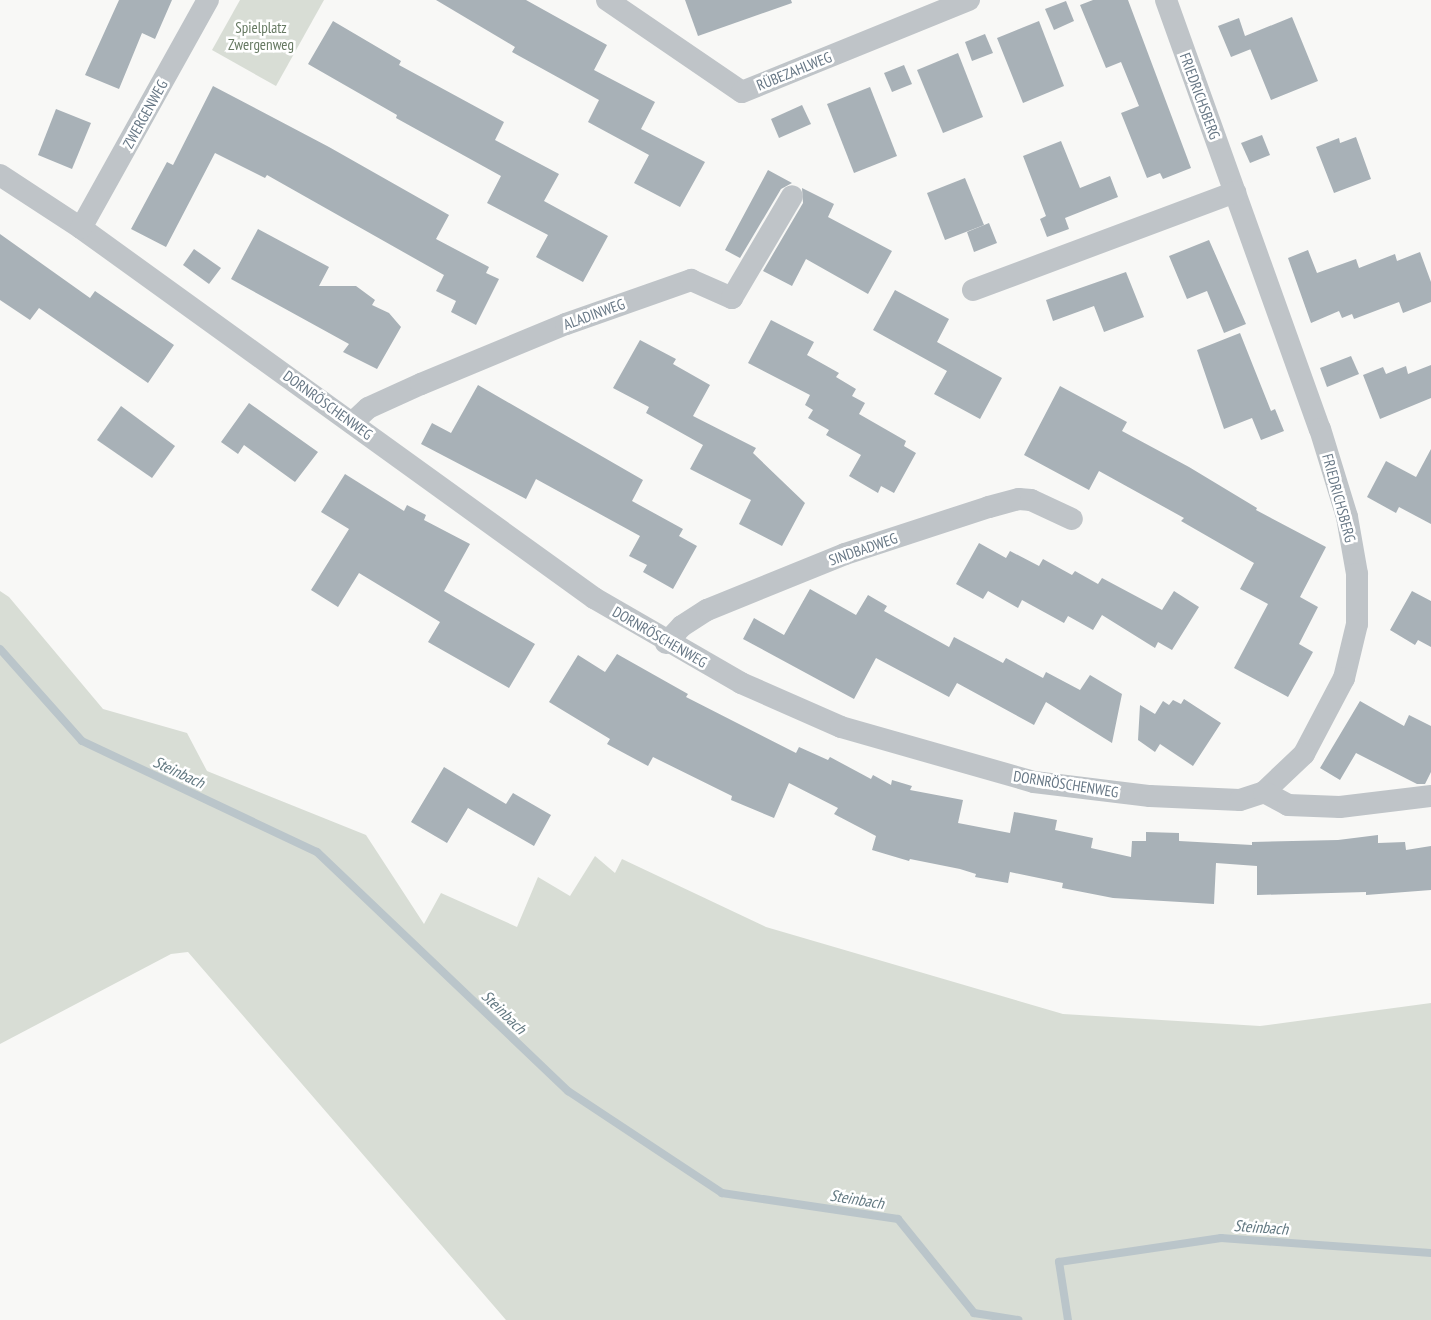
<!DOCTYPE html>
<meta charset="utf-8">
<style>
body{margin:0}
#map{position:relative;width:1431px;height:1320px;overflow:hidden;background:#f8f8f6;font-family:"PT Sans Narrow",sans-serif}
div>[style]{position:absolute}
.green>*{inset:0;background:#d8ddd5}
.stream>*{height:8px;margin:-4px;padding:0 4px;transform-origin:4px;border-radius:4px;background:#bac5ca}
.building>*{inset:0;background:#a8b1b7}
.street>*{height:22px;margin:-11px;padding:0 11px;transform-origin:11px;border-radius:11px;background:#bfc4c8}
span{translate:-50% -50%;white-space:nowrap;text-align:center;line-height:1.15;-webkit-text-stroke:5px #fff;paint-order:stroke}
.park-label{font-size:15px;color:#667962}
.street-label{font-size:15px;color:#687886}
.water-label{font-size:16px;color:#637982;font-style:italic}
</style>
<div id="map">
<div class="green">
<div style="clip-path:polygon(240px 0,324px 0,276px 86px,212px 50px)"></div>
<div style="clip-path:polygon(0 591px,9px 597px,103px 709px,187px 733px,207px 771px,366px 835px,424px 924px,441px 893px,517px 927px,538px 877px,570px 896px,595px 856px,615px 873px,622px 859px,766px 927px,1063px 1014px,1260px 1026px,1431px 1003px,1431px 1320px,506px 1320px,188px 952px,171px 954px,0 1044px)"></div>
</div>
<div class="stream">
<div style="left:0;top:649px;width:123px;rotate:48.3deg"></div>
<div style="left:82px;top:741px;width:260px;rotate:25.3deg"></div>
<div style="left:317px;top:852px;width:347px;rotate:43.6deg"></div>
<div style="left:568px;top:1091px;width:185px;rotate:33.5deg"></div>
<div style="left:722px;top:1193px;width:178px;rotate:8.4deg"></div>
<div style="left:898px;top:1219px;width:121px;rotate:51deg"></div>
<div style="left:974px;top:1313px;width:45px;rotate:9deg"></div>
<div style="left:1068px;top:1320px;width:59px;rotate:-98.8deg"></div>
<div style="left:1059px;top:1262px;width:164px;rotate:-8.4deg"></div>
<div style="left:1221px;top:1238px;width:211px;rotate:4.1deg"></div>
</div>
<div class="building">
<div style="clip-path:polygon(119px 0,172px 0,155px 39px,142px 33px,119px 89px,85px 75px)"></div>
<div style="clip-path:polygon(436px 0,526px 0,607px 45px,594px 70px,655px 102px,641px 129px,705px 162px,680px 207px,634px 183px,649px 155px,588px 122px,599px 100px,512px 52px,515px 47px)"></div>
<div style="clip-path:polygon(685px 0,791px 0,792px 3px,698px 36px)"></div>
<div style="clip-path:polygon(1093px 0,1128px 0,1191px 168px,1163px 179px,1160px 173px,1147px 178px,1121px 113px,1139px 106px,1121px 62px,1106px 68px,1080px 5px)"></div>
<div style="clip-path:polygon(1066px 1px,1074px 21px,1054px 30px,1045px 9px)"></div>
<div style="clip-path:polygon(1292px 17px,1318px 81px,1271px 100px,1249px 46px,1251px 49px,1231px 57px,1218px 26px,1239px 18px,1245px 36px)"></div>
<div style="clip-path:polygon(333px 21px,401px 61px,399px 65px,504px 122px,495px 140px,559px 174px,544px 201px,608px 236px,583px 282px,536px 257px,548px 235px,487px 203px,501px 176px,396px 118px,397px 115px,308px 64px)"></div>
<div style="clip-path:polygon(1039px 21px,1064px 86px,1023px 103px,997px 38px)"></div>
<div style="clip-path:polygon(985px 34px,993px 53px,972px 61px,965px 42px)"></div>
<div style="clip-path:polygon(958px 53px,983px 117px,943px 133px,917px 70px)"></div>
<div style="clip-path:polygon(904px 65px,912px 84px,892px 92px,884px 73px)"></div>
<div style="clip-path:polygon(213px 86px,329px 147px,449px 215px,436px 239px,489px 267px,486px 273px,499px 279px,476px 325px,451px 312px,456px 301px,436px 291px,444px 275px,267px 175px,265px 178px,215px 153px,166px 247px,131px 229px,167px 162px,173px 165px)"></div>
<div style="clip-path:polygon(870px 87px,897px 156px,854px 173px,827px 104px)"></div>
<div style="clip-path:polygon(802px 105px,811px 124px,779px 138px,771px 119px)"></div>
<div style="clip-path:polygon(56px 109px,91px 123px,72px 169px,38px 155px)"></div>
<div style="clip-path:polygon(1262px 135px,1270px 155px,1250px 163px,1241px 143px)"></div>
<div style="clip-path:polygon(1356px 137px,1371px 179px,1334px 193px,1316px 147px,1339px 138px,1340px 143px)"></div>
<div style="clip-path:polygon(1061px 141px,1080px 188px,1110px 176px,1118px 197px,1065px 218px,1069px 229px,1047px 237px,1040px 219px,1046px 216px,1023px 156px)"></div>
<div style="clip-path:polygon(768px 170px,792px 183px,781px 189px,740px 258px,725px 250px)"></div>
<div style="clip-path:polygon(965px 178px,984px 225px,945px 240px,927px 193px)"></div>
<div style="clip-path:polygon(802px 188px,834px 204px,828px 217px,892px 251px,868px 294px,806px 259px,792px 286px,763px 271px,803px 203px)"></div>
<div style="clip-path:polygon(989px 223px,997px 243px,974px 252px,967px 232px)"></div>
<div style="clip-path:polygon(258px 229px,329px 267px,319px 286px,356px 286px,375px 300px,372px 305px,389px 313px,401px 327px,377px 369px,343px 352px,349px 344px,231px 279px)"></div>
<div style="clip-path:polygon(0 234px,90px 298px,95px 291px,174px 345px,148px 383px,39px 308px,30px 320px,0 300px)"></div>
<div style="clip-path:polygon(1209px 240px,1246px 324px,1224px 333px,1207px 291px,1187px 299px,1169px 256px)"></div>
<div style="clip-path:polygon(194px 249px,221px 268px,209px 284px,183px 265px)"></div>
<div style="clip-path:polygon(1308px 250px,1317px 273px,1356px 259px,1359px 268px,1395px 254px,1397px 261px,1420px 252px,1431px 282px,1431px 302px,1403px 313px,1399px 302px,1354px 319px,1352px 314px,1342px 318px,1339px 311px,1311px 323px,1288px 258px)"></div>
<div style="clip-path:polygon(1126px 272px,1144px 317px,1104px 332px,1094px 306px,1053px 321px,1046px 300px)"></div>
<div style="clip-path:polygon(895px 290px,949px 319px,937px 342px,1002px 378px,980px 419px,934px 394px,947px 371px,873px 330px)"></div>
<div style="clip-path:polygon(771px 320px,814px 342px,807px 355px,839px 373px,836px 377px,856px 389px,852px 396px,865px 403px,859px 414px,906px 441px,904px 446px,916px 453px,894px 493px,881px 486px,878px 493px,849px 476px,861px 455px,826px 435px,829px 430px,808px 418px,813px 410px,805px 405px,810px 395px,748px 363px)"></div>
<div style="clip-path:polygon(1240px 333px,1271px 411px,1275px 409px,1284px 431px,1261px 440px,1252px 418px,1224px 429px,1197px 350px)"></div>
<div style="clip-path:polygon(640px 340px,676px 359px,673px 364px,710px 385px,693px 416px,756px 448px,753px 453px,805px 503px,782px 546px,739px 524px,751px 500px,690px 469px,703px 445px,646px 413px,649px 407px,613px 388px)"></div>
<div style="clip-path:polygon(1351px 356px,1359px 374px,1327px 387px,1320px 368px)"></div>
<div style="clip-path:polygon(1431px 365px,1431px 398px,1380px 419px,1363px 375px,1383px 367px,1386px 374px,1406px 366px,1408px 374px)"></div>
<div style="clip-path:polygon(478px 385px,643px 480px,632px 501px,683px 529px,679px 536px,697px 546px,673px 589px,643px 572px,647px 565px,629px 556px,640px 536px,536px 479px,526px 499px,421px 444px,432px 423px,451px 433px)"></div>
<div style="clip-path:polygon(1060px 386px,1127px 422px,1122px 431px,1189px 467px,1257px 508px,1256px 510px,1326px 547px,1300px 597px,1318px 607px,1299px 644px,1313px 652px,1288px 697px,1234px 668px,1268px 604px,1240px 589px,1254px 563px,1181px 521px,1184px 518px,1099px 471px,1089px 490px,1024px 455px)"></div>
<div style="clip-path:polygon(249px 403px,318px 452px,295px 482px,244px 445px,238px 454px,221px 442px)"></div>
<div style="clip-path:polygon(121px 406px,175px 446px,152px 478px,97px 440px)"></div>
<div style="clip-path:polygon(1431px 449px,1431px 524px,1399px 507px,1396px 513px,1367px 497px,1386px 461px,1416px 477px)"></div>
<div style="clip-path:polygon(345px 474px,404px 511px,407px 505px,426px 515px,424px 520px,470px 544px,444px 591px,535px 644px,509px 688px,428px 642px,440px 622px,359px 573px,338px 607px,311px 590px,349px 529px,321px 512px)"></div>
<div style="clip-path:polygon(979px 543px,1006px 558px,1010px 551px,1039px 566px,1043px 559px,1072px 575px,1075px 571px,1098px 584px,1102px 578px,1162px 610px,1174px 591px,1199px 607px,1172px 650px,1158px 642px,1155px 648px,1102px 615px,1093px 630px,1068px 616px,1064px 623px,1022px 600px,1018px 608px,988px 591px,983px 599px,956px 584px)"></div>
<div style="clip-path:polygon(810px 589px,856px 615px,868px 595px,887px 606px,884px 611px,949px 647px,954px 637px,1003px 663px,1006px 658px,1043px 678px,1046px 672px,1080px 690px,1090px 675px,1122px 694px,1112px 743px,1046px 702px,1034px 725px,957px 683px,949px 697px,876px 658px,854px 699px,743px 639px,754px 618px,784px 635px)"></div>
<div style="clip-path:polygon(1412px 591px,1431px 601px,1431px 647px,1418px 640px,1415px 645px,1390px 630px)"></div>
<div style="clip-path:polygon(617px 654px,688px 694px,686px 697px,796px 753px,799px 747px,828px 760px,830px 757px,871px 779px,873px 775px,891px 785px,892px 780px,912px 786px,910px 790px,963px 800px,958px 823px,1010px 833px,1014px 812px,1057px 820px,1055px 830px,1093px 838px,1091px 848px,1131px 857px,1132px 841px,1146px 841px,1146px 832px,1179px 833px,1179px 841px,1252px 845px,1252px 842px,1338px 840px,1378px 835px,1378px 843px,1405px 842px,1406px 850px,1431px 846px,1431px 890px,1366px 895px,1366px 892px,1257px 895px,1257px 866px,1216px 863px,1214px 904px,1113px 898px,1062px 888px,1063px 883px,1010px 872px,1008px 883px,975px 877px,976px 874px,960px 869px,910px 859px,909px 861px,872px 850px,876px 836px,834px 814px,838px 808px,789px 783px,774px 818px,731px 800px,732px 796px,653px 757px,648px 766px,607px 744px,610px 739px,549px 702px,578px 655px,605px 672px)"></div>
<div style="clip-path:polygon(1184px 699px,1221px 723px,1193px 766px,1160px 744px,1155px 752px,1138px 740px,1140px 705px,1155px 714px,1163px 701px,1169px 705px,1173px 700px,1181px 704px)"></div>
<div style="clip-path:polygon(1360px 701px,1404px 726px,1409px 715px,1431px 726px,1431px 772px,1425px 784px,1417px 784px,1356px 753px,1340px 780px,1320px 768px)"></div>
<div style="clip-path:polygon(444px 767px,506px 804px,513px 793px,551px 815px,534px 846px,468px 808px,447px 843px,411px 822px)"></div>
</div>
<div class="street">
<div style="left:607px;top:0;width:163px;rotate:34.3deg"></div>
<div style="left:742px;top:92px;width:245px;rotate:-22.1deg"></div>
<div style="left:1166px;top:0;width:456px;rotate:70.3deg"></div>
<div style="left:1320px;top:429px;width:92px;rotate:72.9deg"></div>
<div style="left:1347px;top:517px;width:58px;rotate:80deg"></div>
<div style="left:1357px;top:574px;width:50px;rotate:90deg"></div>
<div style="left:1357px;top:624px;width:56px;rotate:103.5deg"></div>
<div style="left:1344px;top:678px;width:86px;rotate:117.8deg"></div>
<div style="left:1304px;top:754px;width:55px;rotate:136.5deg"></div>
<div style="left:0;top:175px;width:97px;rotate:33.2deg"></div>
<div style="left:81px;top:228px;width:633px;rotate:35.8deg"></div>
<div style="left:594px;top:598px;width:170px;rotate:30deg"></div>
<div style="left:741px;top:683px;width:109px;rotate:23.7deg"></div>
<div style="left:841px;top:727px;width:201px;rotate:15.9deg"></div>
<div style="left:1034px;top:782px;width:117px;rotate:6.9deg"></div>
<div style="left:1150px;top:796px;width:90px;rotate:2.5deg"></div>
<div style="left:1240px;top:800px;width:25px;rotate:-18deg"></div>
<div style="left:1264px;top:792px;width:27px;rotate:28deg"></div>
<div style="left:1288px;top:805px;width:52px;rotate:2.2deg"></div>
<div style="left:1340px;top:807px;width:92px;rotate:-6.9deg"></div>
<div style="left:81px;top:228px;width:261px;rotate:-60.9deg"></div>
<div style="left:973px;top:290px;width:280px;rotate:-20.5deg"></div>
<div style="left:352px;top:423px;width:22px;rotate:-43deg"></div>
<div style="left:368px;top:408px;width:58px;rotate:-24.4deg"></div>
<div style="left:421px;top:384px;width:157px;rotate:-22.5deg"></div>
<div style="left:566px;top:324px;width:133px;rotate:-19.4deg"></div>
<div style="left:691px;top:280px;width:45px;rotate:23.7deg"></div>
<div style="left:732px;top:298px;width:118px;rotate:-59.5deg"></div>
<div style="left:666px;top:643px;width:23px;rotate:-47deg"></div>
<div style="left:682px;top:626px;width:30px;rotate:-33deg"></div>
<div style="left:707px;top:610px;width:149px;rotate:-22.1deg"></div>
<div style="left:845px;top:554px;width:151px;rotate:-18.1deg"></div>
<div style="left:989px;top:507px;width:31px;rotate:-15deg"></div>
<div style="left:1019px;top:499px;width:12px;rotate:5deg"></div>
<div style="left:1031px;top:500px;width:45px;rotate:24.9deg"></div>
</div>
<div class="park-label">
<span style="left:261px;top:36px">Spielplatz<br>Zwergenweg</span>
</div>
<div class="street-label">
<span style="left:794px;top:71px;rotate:-22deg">RÜBEZAHLWEG</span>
<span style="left:1200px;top:96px;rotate:70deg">FRIEDRICHSBERG</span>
<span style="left:145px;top:114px;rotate:-61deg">ZWERGENWEG</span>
<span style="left:594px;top:314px;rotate:-20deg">ALADINWEG</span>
<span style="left:328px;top:405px;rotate:36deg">DORNRÖSCHENWEG</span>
<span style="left:1339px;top:498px;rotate:75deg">FRIEDRICHSBERG</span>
<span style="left:863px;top:549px;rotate:-19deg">SINDBADWEG</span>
<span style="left:660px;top:637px;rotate:30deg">DORNRÖSCHENWEG</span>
<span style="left:1066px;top:784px;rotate:9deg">DORNRÖSCHENWEG</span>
</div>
<div class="water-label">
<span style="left:179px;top:772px;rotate:25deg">Steinbach</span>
<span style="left:504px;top:1012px;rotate:44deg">Steinbach</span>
<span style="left:857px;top:1199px;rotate:9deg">Steinbach</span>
<span style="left:1261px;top:1227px;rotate:4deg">Steinbach</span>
</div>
</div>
